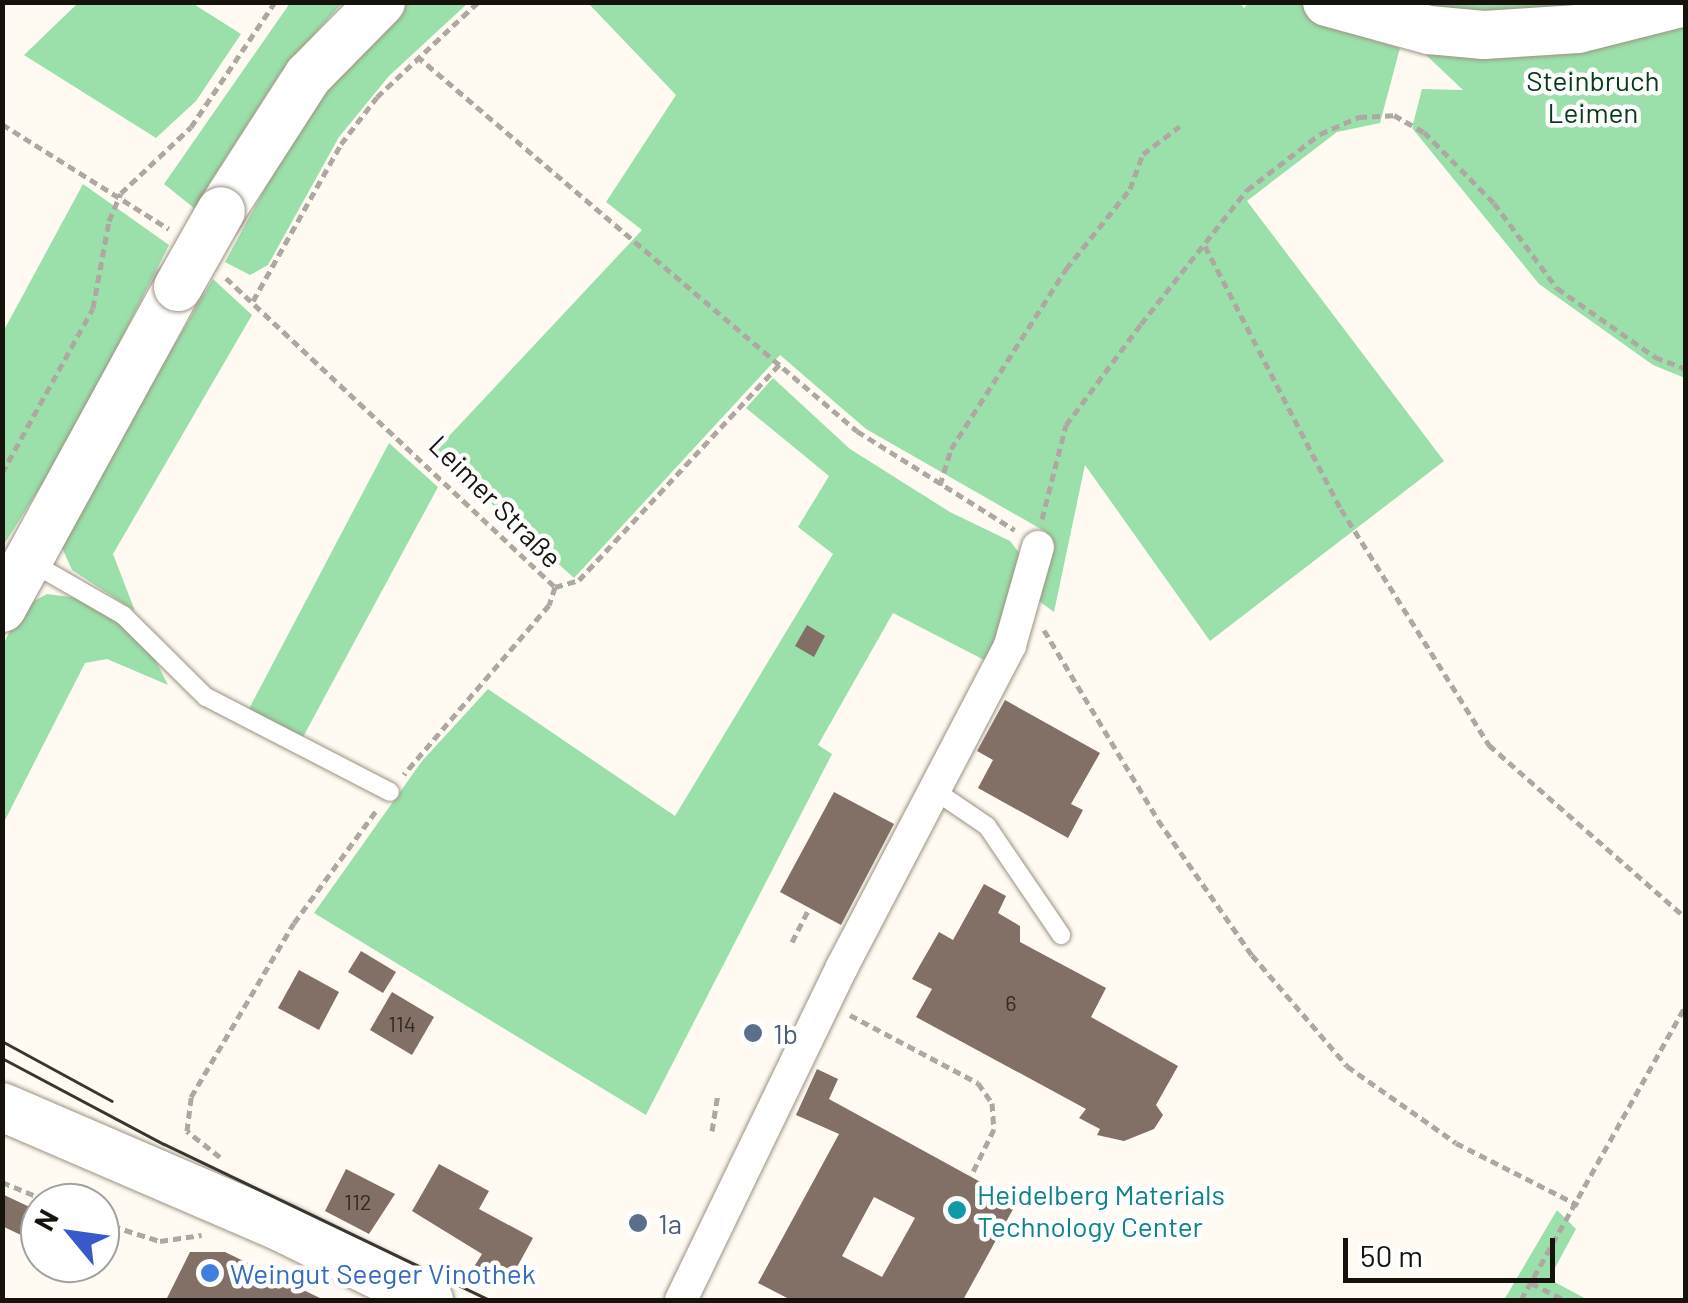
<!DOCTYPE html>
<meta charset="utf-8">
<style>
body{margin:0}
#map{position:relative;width:1688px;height:1303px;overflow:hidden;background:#fffbf3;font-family:Barlow,sans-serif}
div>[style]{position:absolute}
.green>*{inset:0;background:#9be0ab}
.building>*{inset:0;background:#826f66}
.path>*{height:5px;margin-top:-2.5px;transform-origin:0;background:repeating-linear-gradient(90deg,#ada9a2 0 8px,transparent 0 13px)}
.roads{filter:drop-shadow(0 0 2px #9b9281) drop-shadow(0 0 2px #9b9281)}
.lane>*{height:18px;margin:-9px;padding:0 9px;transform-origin:9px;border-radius:9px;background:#fff}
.street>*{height:32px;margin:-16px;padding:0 16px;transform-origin:16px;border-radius:16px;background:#fff}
.secondary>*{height:48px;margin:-24px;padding:0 24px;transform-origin:24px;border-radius:24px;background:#fff}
.tram>*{height:2.5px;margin:-1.25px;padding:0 1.25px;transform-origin:1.25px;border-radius:1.25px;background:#39362e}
.bridges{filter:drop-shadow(0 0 2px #9b9281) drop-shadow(0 0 2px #9b9281)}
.secondary-bridge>*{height:48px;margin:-24px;padding:0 24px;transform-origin:24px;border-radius:24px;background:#fff}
.dots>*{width:28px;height:28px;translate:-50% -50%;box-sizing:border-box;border:5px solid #fff;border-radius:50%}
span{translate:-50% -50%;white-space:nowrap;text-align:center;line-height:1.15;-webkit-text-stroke:9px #fff;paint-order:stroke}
.number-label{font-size:22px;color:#312a22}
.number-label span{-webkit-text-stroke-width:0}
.park-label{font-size:28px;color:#043c1a}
.street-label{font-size:28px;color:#16130c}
.service-label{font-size:28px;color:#4e5e75}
.left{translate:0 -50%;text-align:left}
.culture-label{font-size:28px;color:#0d838f}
.shop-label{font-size:28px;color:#366cbe}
.frame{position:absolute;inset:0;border:5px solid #16130c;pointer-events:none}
.north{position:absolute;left:20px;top:1183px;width:100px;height:100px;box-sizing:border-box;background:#fff;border:2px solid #a2a19e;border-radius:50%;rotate:299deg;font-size:28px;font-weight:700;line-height:40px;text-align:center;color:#16130c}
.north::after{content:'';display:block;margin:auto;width:35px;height:45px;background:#3859ca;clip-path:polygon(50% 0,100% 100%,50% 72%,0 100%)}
.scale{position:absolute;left:1343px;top:1238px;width:212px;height:45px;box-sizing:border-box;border:5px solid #16130c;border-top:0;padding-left:12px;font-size:30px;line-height:35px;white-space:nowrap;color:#16130c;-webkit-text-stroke:8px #fff;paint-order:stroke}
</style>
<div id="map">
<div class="green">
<div style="clip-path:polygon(1239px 2px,1244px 8px,1250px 2px,1685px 3px,1685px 378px,1653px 365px,1539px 284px,1412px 128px,1422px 89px,1463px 90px,1390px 21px,1372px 40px,1400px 48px,1380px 123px,1337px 132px,1247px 201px,1444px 461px,1210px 641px,1085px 465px,1054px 612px,1032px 596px,1046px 532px,866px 429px,780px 355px,574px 578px,434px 452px,642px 230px,606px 202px,676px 95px,588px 3px)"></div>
<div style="clip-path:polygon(78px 3px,192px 3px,241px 34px,196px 101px,156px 138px,24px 55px)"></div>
<div style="clip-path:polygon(290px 3px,342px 3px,281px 72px,194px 208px,164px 184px)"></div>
<div style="clip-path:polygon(404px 3px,468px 3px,389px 76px,339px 137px,268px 265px,250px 275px,225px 262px,293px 137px,369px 30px)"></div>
<div style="clip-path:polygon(83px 184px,169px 245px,70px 440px,3px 546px,3px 332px)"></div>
<div style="clip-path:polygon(213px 279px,252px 315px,113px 554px,135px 611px,72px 570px,59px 541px)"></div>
<div style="clip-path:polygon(773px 378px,850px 449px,950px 512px,1010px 541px,1023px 558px,988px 662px,893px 613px,818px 745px,832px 754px,646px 1115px,314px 913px,422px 761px,488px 689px,675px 816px,833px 554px,798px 527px,829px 476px,746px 408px)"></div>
<div style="clip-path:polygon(389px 443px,438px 487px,296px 750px,242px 722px)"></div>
<div style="clip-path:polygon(47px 594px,78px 598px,145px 639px,168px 685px,107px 659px,85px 663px,3px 824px,3px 645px,21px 608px)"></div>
<div style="clip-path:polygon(1557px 1210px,1576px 1229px,1549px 1279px,1588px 1300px,1504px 1300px)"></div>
</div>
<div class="building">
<div style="clip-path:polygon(807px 625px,825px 636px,814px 657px,795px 646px)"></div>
<div style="clip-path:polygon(1005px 700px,1100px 753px,1071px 804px,1083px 810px,1068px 838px,978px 788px,993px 760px,977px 751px)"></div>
<div style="clip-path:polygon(834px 792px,894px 824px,841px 925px,780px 892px)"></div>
<div style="clip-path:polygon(984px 884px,1006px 896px,998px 913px,1020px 926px,1020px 942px,1106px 988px,1091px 1017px,1178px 1066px,1156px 1105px,1163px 1115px,1154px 1129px,1124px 1141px,1097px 1135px,1100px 1129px,1079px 1118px,1086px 1109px,916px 1017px,932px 989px,912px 979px,939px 932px,953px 940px)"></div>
<div style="clip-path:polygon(361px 951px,396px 972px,383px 993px,348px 972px)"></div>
<div style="clip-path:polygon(299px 970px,339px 992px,319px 1030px,278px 1008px)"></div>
<div style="clip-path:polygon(392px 992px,434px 1017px,412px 1055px,370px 1030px)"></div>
<div style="clip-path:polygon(evenodd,817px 1069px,838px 1079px,829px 1099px,1017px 1202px,963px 1300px,791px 1300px,758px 1283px,839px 1134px,796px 1115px,817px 1069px,874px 1197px,915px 1218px,882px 1277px,842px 1256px,874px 1197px)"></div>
<div style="clip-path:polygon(439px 1164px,489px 1191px,479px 1209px,533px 1238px,506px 1287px,472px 1270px,482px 1254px,412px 1211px)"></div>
<div style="clip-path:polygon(346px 1169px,395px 1194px,369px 1234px,325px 1211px)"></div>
<div style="clip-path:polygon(2px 1194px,36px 1210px,23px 1236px,2px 1226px)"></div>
<div style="clip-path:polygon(190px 1252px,225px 1252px,324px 1300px,166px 1300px)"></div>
</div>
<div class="path">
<div style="left:417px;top:56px;width:578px;rotate:40.44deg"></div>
<div style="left:857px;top:431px;width:186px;rotate:32.1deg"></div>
<div style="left:2px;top:124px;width:197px;rotate:32.2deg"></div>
<div style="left:1205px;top:246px;width:296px;rotate:62.7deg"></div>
<div style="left:1341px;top:509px;width:279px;rotate:57.9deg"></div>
<div style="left:1489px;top:745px;width:262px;rotate:41.3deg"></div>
<div style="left:226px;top:278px;width:451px;rotate:43.2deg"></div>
<div style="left:555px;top:587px;width:19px;rotate:108deg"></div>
<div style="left:549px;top:605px;width:223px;rotate:130.6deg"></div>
<div style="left:253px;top:301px;width:180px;rotate:-60.7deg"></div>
<div style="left:341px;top:144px;width:59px;rotate:-52.5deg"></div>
<div style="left:377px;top:97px;width:139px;rotate:-43.2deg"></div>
<div style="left:2px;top:473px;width:188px;rotate:-61.1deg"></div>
<div style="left:93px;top:308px;width:88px;rotate:-79.6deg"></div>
<div style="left:109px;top:221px;width:30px;rotate:-67deg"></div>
<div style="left:121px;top:193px;width:96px;rotate:-43.3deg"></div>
<div style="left:191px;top:127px;width:151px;rotate:-56.1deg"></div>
<div style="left:940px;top:485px;width:38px;rotate:-73deg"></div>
<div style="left:951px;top:449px;width:214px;rotate:-57.4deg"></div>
<div style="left:1066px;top:269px;width:102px;rotate:-51.3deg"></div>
<div style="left:1130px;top:189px;width:37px;rotate:-70deg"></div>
<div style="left:1143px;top:154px;width:46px;rotate:-37.1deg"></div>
<div style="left:1042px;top:519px;width:97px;rotate:-75.7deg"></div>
<div style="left:1066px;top:425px;width:126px;rotate:-53.4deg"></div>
<div style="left:1141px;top:324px;width:171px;rotate:-51.7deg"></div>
<div style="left:1247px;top:190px;width:92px;rotate:-37.5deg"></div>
<div style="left:1320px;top:134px;width:43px;rotate:-23.6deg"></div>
<div style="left:1359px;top:117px;width:35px;rotate:-3deg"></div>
<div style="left:1394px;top:115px;width:34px;rotate:30deg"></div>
<div style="left:1424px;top:132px;width:100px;rotate:45.4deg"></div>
<div style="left:1494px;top:203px;width:106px;rotate:53.5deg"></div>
<div style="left:1557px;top:288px;width:120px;rotate:35.1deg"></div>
<div style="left:1655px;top:357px;width:33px;rotate:21deg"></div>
<div style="left:555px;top:587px;width:25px;rotate:-16deg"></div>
<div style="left:579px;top:580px;width:296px;rotate:-47.1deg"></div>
<div style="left:1044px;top:630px;width:222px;rotate:59deg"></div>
<div style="left:1158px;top:820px;width:165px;rotate:55.2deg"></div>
<div style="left:1252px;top:955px;width:146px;rotate:49.4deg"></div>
<div style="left:1347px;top:1066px;width:133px;rotate:35.2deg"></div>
<div style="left:1456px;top:1143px;width:137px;rotate:26.9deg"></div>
<div style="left:792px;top:942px;width:38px;rotate:-63deg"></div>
<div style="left:850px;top:1015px;width:145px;rotate:28deg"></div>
<div style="left:978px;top:1083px;width:24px;rotate:55deg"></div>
<div style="left:992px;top:1103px;width:26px;rotate:86deg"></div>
<div style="left:994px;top:1129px;width:52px;rotate:116.1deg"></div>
<div style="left:712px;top:1131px;width:38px;rotate:-81deg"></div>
<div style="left:220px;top:1157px;width:42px;rotate:-141.8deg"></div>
<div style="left:187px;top:1131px;width:34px;rotate:-83deg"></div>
<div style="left:191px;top:1097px;width:202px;rotate:-59.4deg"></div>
<div style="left:294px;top:923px;width:139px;rotate:-53.8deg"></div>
<div style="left:2px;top:1182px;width:55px;rotate:22.4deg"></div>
<div style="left:100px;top:1222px;width:63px;rotate:17.6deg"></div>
<div style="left:160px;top:1241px;width:42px;rotate:-8.1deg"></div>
<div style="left:1531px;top:1283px;width:37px;rotate:27deg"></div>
<div style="left:1521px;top:1300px;width:338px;rotate:-60.8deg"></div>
</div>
<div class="roads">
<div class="lane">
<div style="left:29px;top:561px;width:108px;rotate:29.9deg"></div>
<div style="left:123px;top:615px;width:117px;rotate:44.7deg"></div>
<div style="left:206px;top:697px;width:207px;rotate:27.3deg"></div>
<div style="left:934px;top:790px;width:64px;rotate:34.2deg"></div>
<div style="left:987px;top:826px;width:132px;rotate:55.8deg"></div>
</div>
<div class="street">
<div style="left:681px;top:1300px;width:370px;rotate:-64.2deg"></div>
<div style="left:842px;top:967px;width:363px;rotate:-62.4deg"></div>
<div style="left:1010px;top:645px;width:102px;rotate:-74.1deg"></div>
</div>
<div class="secondary">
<div style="left:1327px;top:2px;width:106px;rotate:15.4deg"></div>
<div style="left:1429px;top:30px;width:55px;rotate:5.2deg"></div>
<div style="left:1484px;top:35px;width:94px;rotate:-3.7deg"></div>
<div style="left:1578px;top:29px;width:110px;rotate:-14.2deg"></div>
<div style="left:221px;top:211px;width:161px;rotate:-57.2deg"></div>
<div style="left:308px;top:76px;width:104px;rotate:-45.4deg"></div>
<div style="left:2px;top:608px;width:366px;rotate:-61.3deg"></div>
<div style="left:2px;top:1107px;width:306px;rotate:23.3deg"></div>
<div style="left:283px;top:1228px;width:163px;rotate:26.3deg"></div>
</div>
</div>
<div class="tram">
<div style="left:2px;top:1041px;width:125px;rotate:28.6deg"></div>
<div style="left:2px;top:1058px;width:183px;rotate:28deg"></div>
<div style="left:164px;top:1144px;width:361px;rotate:25.6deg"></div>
</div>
<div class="bridges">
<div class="secondary-bridge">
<div style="left:178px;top:287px;width:87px;rotate:-60.5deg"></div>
</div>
</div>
<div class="dots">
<div style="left:753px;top:1033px;background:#5c6f8a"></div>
<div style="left:957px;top:1210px;background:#0f9aa8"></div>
<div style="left:638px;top:1223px;background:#5c6f8a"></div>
<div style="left:210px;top:1273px;background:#3f7fe0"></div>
</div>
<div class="number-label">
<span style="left:1011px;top:1003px">6</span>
<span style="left:402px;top:1024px">114</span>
<span style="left:358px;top:1202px">112</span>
</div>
<div class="park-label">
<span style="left:1593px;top:96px">Steinbruch<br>Leimen</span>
</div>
<div class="street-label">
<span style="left:496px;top:501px;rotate:45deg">Leimer Straße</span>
</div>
<div class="service-label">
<span class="left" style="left:773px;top:1033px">1b</span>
<span class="left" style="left:658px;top:1223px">1a</span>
</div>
<div class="culture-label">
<span class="left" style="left:977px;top:1210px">Heidelberg Materials<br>Technology Center</span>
</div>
<div class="shop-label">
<span class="left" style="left:230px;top:1273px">Weingut Seeger Vinothek</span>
</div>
<div class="frame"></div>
<div class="north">N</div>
<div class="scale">50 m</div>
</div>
